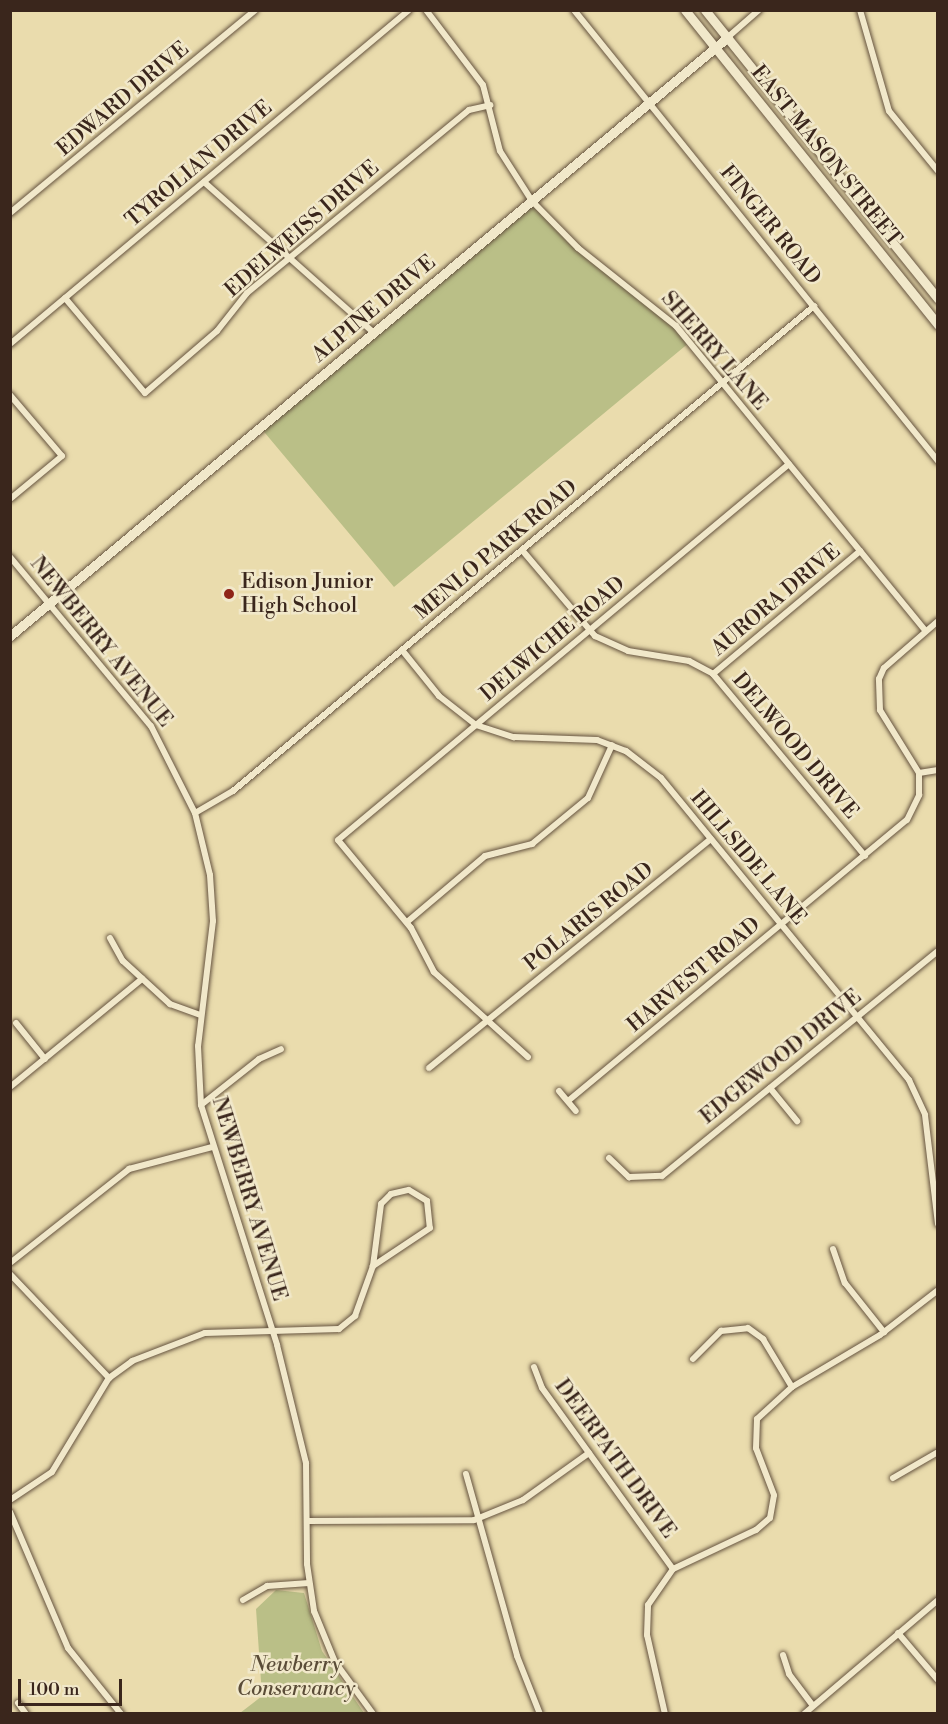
<!DOCTYPE html>
<style>
body{margin:0}
#map{position:relative;width:948px;height:1724px;overflow:hidden;background:#eadcad;font-family:"Libre Bodoni",serif}
div>[style]{position:absolute}
.green>*{inset:0;background:#babf87}
.roads{filter:drop-shadow(0 0 2px #665440) drop-shadow(0 0 2px #665440)}
.street>*{height:6px;margin:-3px;padding:0 3px;transform-origin:3px;border-radius:3px;background:#f1e8ca}
.secondary>*{height:9px;margin:-4.5px;padding:0 4.5px;transform-origin:4.5px;border-radius:4.5px;background:#f1e8ca}
.dots>*{width:16px;height:16px;translate:-50% -50%;box-sizing:border-box;border:3px solid #f1e8ca;border-radius:50%}
span{translate:-50% -50%;white-space:nowrap;text-align:center;line-height:1.15;-webkit-text-stroke:5px #f1e8ca;paint-order:stroke}
.street-label{font-size:21px;color:#3a261c}
.poi-label{font-size:21px;color:#3a261c}
.left{translate:0 -50%;text-align:left}
.park-label{font-size:21px;color:#5a4c37;font-style:italic}
.frame{position:absolute;inset:0;border:12px solid #3a261c;pointer-events:none}
.scale{position:absolute;left:18px;top:1679px;width:104px;height:27px;box-sizing:border-box;border:3px solid #3a261c;border-top:0;padding-left:8px;font-size:18px;line-height:21px;white-space:nowrap;color:#3a261c;-webkit-text-stroke:4px #f1e8ca;paint-order:stroke}
</style>
<div id="map">
<div class="green">
<div style="clip-path:polygon(532px 201px,562px 233px,641px 294px,690px 342px,394px 587px,260px 427px)"></div>
<div style="clip-path:polygon(276px 1590px,304px 1593px,322px 1651px,364px 1713px,240px 1713px,262px 1696px,256px 1609px)"></div>
</div>
<div class="roads">
<div class="street">
<div style="left:426px;top:10px;width:94px;rotate:52.8deg"></div>
<div style="left:483px;top:85px;width:68px;rotate:75.6deg"></div>
<div style="left:500px;top:151px;width:59px;rotate:57.4deg"></div>
<div style="left:532px;top:201px;width:66px;rotate:45.6deg"></div>
<div style="left:578px;top:248px;width:125px;rotate:38.5deg"></div>
<div style="left:676px;top:326px;width:394px;rotate:50.7deg"></div>
<div style="left:574px;top:10px;width:580px;rotate:51.09deg"></div>
<div style="left:860px;top:10px;width:105px;rotate:74deg"></div>
<div style="left:889px;top:111px;width:77px;rotate:50.8deg"></div>
<div style="left:728px;top:37px;width:41px;rotate:-41.1deg"></div>
<div style="left:204px;top:182px;width:227px;rotate:41.6deg"></div>
<div style="left:10px;top:213px;width:318px;rotate:-39.6deg"></div>
<div style="left:65px;top:298px;width:124px;rotate:49.9deg"></div>
<div style="left:145px;top:393px;width:95px;rotate:-40.7deg"></div>
<div style="left:217px;top:331px;width:48px;rotate:-51.7deg"></div>
<div style="left:247px;top:293px;width:288px;rotate:-39.5deg"></div>
<div style="left:469px;top:110px;width:22px;rotate:-13deg"></div>
<div style="left:10px;top:344px;width:520px;rotate:-39.93deg"></div>
<div style="left:10px;top:395px;width:80px;rotate:49.6deg"></div>
<div style="left:62px;top:456px;width:67px;rotate:140.4deg"></div>
<div style="left:522px;top:550px;width:113px;rotate:49.7deg"></div>
<div style="left:595px;top:636px;width:36px;rotate:24deg"></div>
<div style="left:628px;top:651px;width:62px;rotate:9.3deg"></div>
<div style="left:689px;top:661px;width:27px;rotate:28deg"></div>
<div style="left:713px;top:674px;width:237px;rotate:50.1deg"></div>
<div style="left:10px;top:557px;width:220px;rotate:50.2deg"></div>
<div style="left:151px;top:726px;width:97px;rotate:63.2deg"></div>
<div style="left:195px;top:813px;width:64px;rotate:76.4deg"></div>
<div style="left:210px;top:875px;width:46px;rotate:86.3deg"></div>
<div style="left:213px;top:921px;width:126px;rotate:96.8deg"></div>
<div style="left:198px;top:1046px;width:59px;rotate:87.1deg"></div>
<div style="left:201px;top:1105px;width:252px;rotate:72.4deg"></div>
<div style="left:277px;top:1345px;width:122px;rotate:76.2deg"></div>
<div style="left:306px;top:1463px;width:101px;rotate:89.4deg"></div>
<div style="left:307px;top:1564px;width:48px;rotate:81.5deg"></div>
<div style="left:314px;top:1611px;width:55px;rotate:67.6deg"></div>
<div style="left:335px;top:1662px;width:64px;rotate:53.8deg"></div>
<div style="left:402px;top:650px;width:59px;rotate:51.2deg"></div>
<div style="left:439px;top:696px;width:47px;rotate:38.1deg"></div>
<div style="left:476px;top:725px;width:40px;rotate:18deg"></div>
<div style="left:514px;top:737px;width:83px;rotate:2.1deg"></div>
<div style="left:597px;top:740px;width:31px;rotate:21deg"></div>
<div style="left:626px;top:751px;width:44px;rotate:37.6deg"></div>
<div style="left:661px;top:778px;width:391px;rotate:50.6deg"></div>
<div style="left:909px;top:1080px;width:38px;rotate:65deg"></div>
<div style="left:925px;top:1115px;width:110px;rotate:83.2deg"></div>
<div style="left:713px;top:674px;width:192px;rotate:-39.9deg"></div>
<div style="left:919px;top:773px;width:19px;rotate:-9deg"></div>
<div style="left:195px;top:813px;width:44px;rotate:-30.1deg"></div>
<div style="left:233px;top:791px;width:757px;rotate:-39.85deg"></div>
<div style="left:407px;top:922px;width:102px;rotate:-40.2deg"></div>
<div style="left:485px;top:856px;width:49px;rotate:-14.3deg"></div>
<div style="left:532px;top:844px;width:72px;rotate:-39.4deg"></div>
<div style="left:588px;top:798px;width:58px;rotate:-65.6deg"></div>
<div style="left:110px;top:938px;width:26px;rotate:61deg"></div>
<div style="left:123px;top:961px;width:64px;rotate:42.5deg"></div>
<div style="left:170px;top:1004px;width:33px;rotate:20deg"></div>
<div style="left:16px;top:1023px;width:46px;rotate:51.1deg"></div>
<div style="left:528px;top:1057px;width:127px;rotate:-137.9deg"></div>
<div style="left:434px;top:972px;width:50px;rotate:-117.6deg"></div>
<div style="left:411px;top:928px;width:114px;rotate:-129.7deg"></div>
<div style="left:338px;top:840px;width:587px;rotate:-39.82deg"></div>
<div style="left:429px;top:1068px;width:363px;rotate:-39.1deg"></div>
<div style="left:10px;top:1087px;width:171px;rotate:-39.3deg"></div>
<div style="left:770px;top:1088px;width:43px;rotate:50.7deg"></div>
<div style="left:559px;top:1091px;width:26px;rotate:50deg"></div>
<div style="left:568px;top:1101px;width:440px;rotate:-39.7deg"></div>
<div style="left:907px;top:820px;width:28px;rotate:-64deg"></div>
<div style="left:919px;top:795px;width:22px;rotate:-90deg"></div>
<div style="left:919px;top:773px;width:74px;rotate:-121.8deg"></div>
<div style="left:880px;top:710px;width:31px;rotate:-92deg"></div>
<div style="left:879px;top:679px;width:12px;rotate:-66deg"></div>
<div style="left:884px;top:668px;width:72px;rotate:-41deg"></div>
<div style="left:201px;top:1105px;width:74px;rotate:-38.4deg"></div>
<div style="left:259px;top:1059px;width:24px;rotate:-24deg"></div>
<div style="left:609px;top:1158px;width:28px;rotate:44deg"></div>
<div style="left:629px;top:1177px;width:33px;rotate:-2deg"></div>
<div style="left:662px;top:1176px;width:356px;rotate:-39.2deg"></div>
<div style="left:409px;top:1190px;width:21px;rotate:31deg"></div>
<div style="left:427px;top:1201px;width:27px;rotate:84deg"></div>
<div style="left:430px;top:1228px;width:69px;rotate:146.3deg"></div>
<div style="left:373px;top:1266px;width:63px;rotate:-82.6deg"></div>
<div style="left:381px;top:1204px;width:14px;rotate:-45deg"></div>
<div style="left:391px;top:1194px;width:18px;rotate:-13deg"></div>
<div style="left:833px;top:1249px;width:36px;rotate:71deg"></div>
<div style="left:845px;top:1283px;width:63px;rotate:51.5deg"></div>
<div style="left:10px;top:1263px;width:152px;rotate:-38.3deg"></div>
<div style="left:129px;top:1169px;width:86px;rotate:-14.8deg"></div>
<div style="left:10px;top:1274px;width:144px;rotate:46.4deg"></div>
<div style="left:693px;top:1359px;width:40px;rotate:-45deg"></div>
<div style="left:721px;top:1331px;width:27px;rotate:-6deg"></div>
<div style="left:748px;top:1328px;width:19px;rotate:36deg"></div>
<div style="left:763px;top:1339px;width:56px;rotate:58.9deg"></div>
<div style="left:534px;top:1367px;width:22px;rotate:69deg"></div>
<div style="left:542px;top:1388px;width:223px;rotate:54.1deg"></div>
<div style="left:466px;top:1474px;width:189px;rotate:74.3deg"></div>
<div style="left:517px;top:1656px;width:62px;rotate:68.4deg"></div>
<div style="left:893px;top:1478px;width:52px;rotate:-30deg"></div>
<div style="left:10px;top:1500px;width:50px;rotate:-33.7deg"></div>
<div style="left:52px;top:1472px;width:110px;rotate:-58.8deg"></div>
<div style="left:109px;top:1378px;width:29px;rotate:-36deg"></div>
<div style="left:132px;top:1361px;width:78px;rotate:-21deg"></div>
<div style="left:205px;top:1333px;width:134px;rotate:-1.7deg"></div>
<div style="left:339px;top:1329px;width:21px;rotate:-39deg"></div>
<div style="left:355px;top:1316px;width:53px;rotate:-70.2deg"></div>
<div style="left:10px;top:1512px;width:148px;rotate:66.9deg"></div>
<div style="left:68px;top:1648px;width:85px;rotate:51.2deg"></div>
<div style="left:307px;top:1521px;width:167px;rotate:-0.3deg"></div>
<div style="left:474px;top:1520px;width:53px;rotate:-22.2deg"></div>
<div style="left:523px;top:1500px;width:81px;rotate:-35.5deg"></div>
<div style="left:243px;top:1600px;width:28px;rotate:-30deg"></div>
<div style="left:267px;top:1586px;width:42px;rotate:-4.1deg"></div>
<div style="left:898px;top:1633px;width:62px;rotate:49.6deg"></div>
<div style="left:783px;top:1655px;width:20px;rotate:72deg"></div>
<div style="left:789px;top:1674px;width:39px;rotate:53deg"></div>
<div style="left:18px;top:1703px;width:14px;rotate:54deg"></div>
<div style="left:665px;top:1714px;width:81px;rotate:-102.8deg"></div>
<div style="left:647px;top:1635px;width:30px;rotate:-88deg"></div>
<div style="left:648px;top:1605px;width:44px;rotate:-55.2deg"></div>
<div style="left:673px;top:1569px;width:92px;rotate:-25.2deg"></div>
<div style="left:756px;top:1530px;width:18px;rotate:-41deg"></div>
<div style="left:770px;top:1518px;width:23px;rotate:-80deg"></div>
<div style="left:774px;top:1495px;width:50px;rotate:-111deg"></div>
<div style="left:756px;top:1448px;width:29px;rotate:-88deg"></div>
<div style="left:757px;top:1419px;width:47px;rotate:-42.4deg"></div>
<div style="left:792px;top:1387px;width:102px;rotate:-30.6deg"></div>
<div style="left:880px;top:1335px;width:73px;rotate:-37.8deg"></div>
<div style="left:804px;top:1714px;width:176px;rotate:-40.4deg"></div>
</div>
<div class="secondary">
<div style="left:685px;top:10px;width:404px;rotate:51.2deg"></div>
<div style="left:705px;top:10px;width:371px;rotate:51.1deg"></div>
<div style="left:10px;top:636px;width:935px;rotate:-39.84deg"></div>
</div>
</div>
<div class="dots">
<div style="left:229px;top:594px;background:#8f2418"></div>
</div>
<div class="street-label">
<span style="left:123px;top:99px;rotate:-40deg">EDWARD DRIVE</span>
<span style="left:826px;top:156px;rotate:51deg">EAST MASON STREET</span>
<span style="left:199px;top:164px;rotate:-40deg">TYROLIAN DRIVE</span>
<span style="left:770px;top:225px;rotate:51deg">FINGER ROAD</span>
<span style="left:302px;top:229px;rotate:-41deg">EDELWEISS DRIVE</span>
<span style="left:374px;top:309px;rotate:-40deg">ALPINE DRIVE</span>
<span style="left:714px;top:351px;rotate:49deg">SHERRY LANE</span>
<span style="left:496px;top:550px;rotate:-40deg">MENLO PARK ROAD</span>
<span style="left:776px;top:600px;rotate:-40deg">AURORA DRIVE</span>
<span style="left:553px;top:639px;rotate:-40deg">DELWICHE ROAD</span>
<span style="left:101px;top:642px;rotate:51deg">NEWBERRY AVENUE</span>
<span style="left:795px;top:746px;rotate:50deg">DELWOOD DRIVE</span>
<span style="left:748px;top:858px;rotate:50deg">HILLSIDE LANE</span>
<span style="left:589px;top:917px;rotate:-39deg">POLARIS ROAD</span>
<span style="left:694px;top:975px;rotate:-40deg">HARVEST ROAD</span>
<span style="left:781px;top:1057px;rotate:-39deg">EDGEWOOD DRIVE</span>
<span style="left:249px;top:1199px;rotate:73deg">NEWBERRY AVENUE</span>
<span style="left:615px;top:1459px;rotate:54deg">DEERPATH DRIVE</span>
</div>
<div class="poi-label">
<span class="left" style="left:241px;top:594px">Edison Junior<br>High School</span>
</div>
<div class="park-label">
<span style="left:296px;top:1677px">Newberry<br>Conservancy</span>
</div>
<div class="frame"></div>
<div class="scale">100 m</div>
</div>
